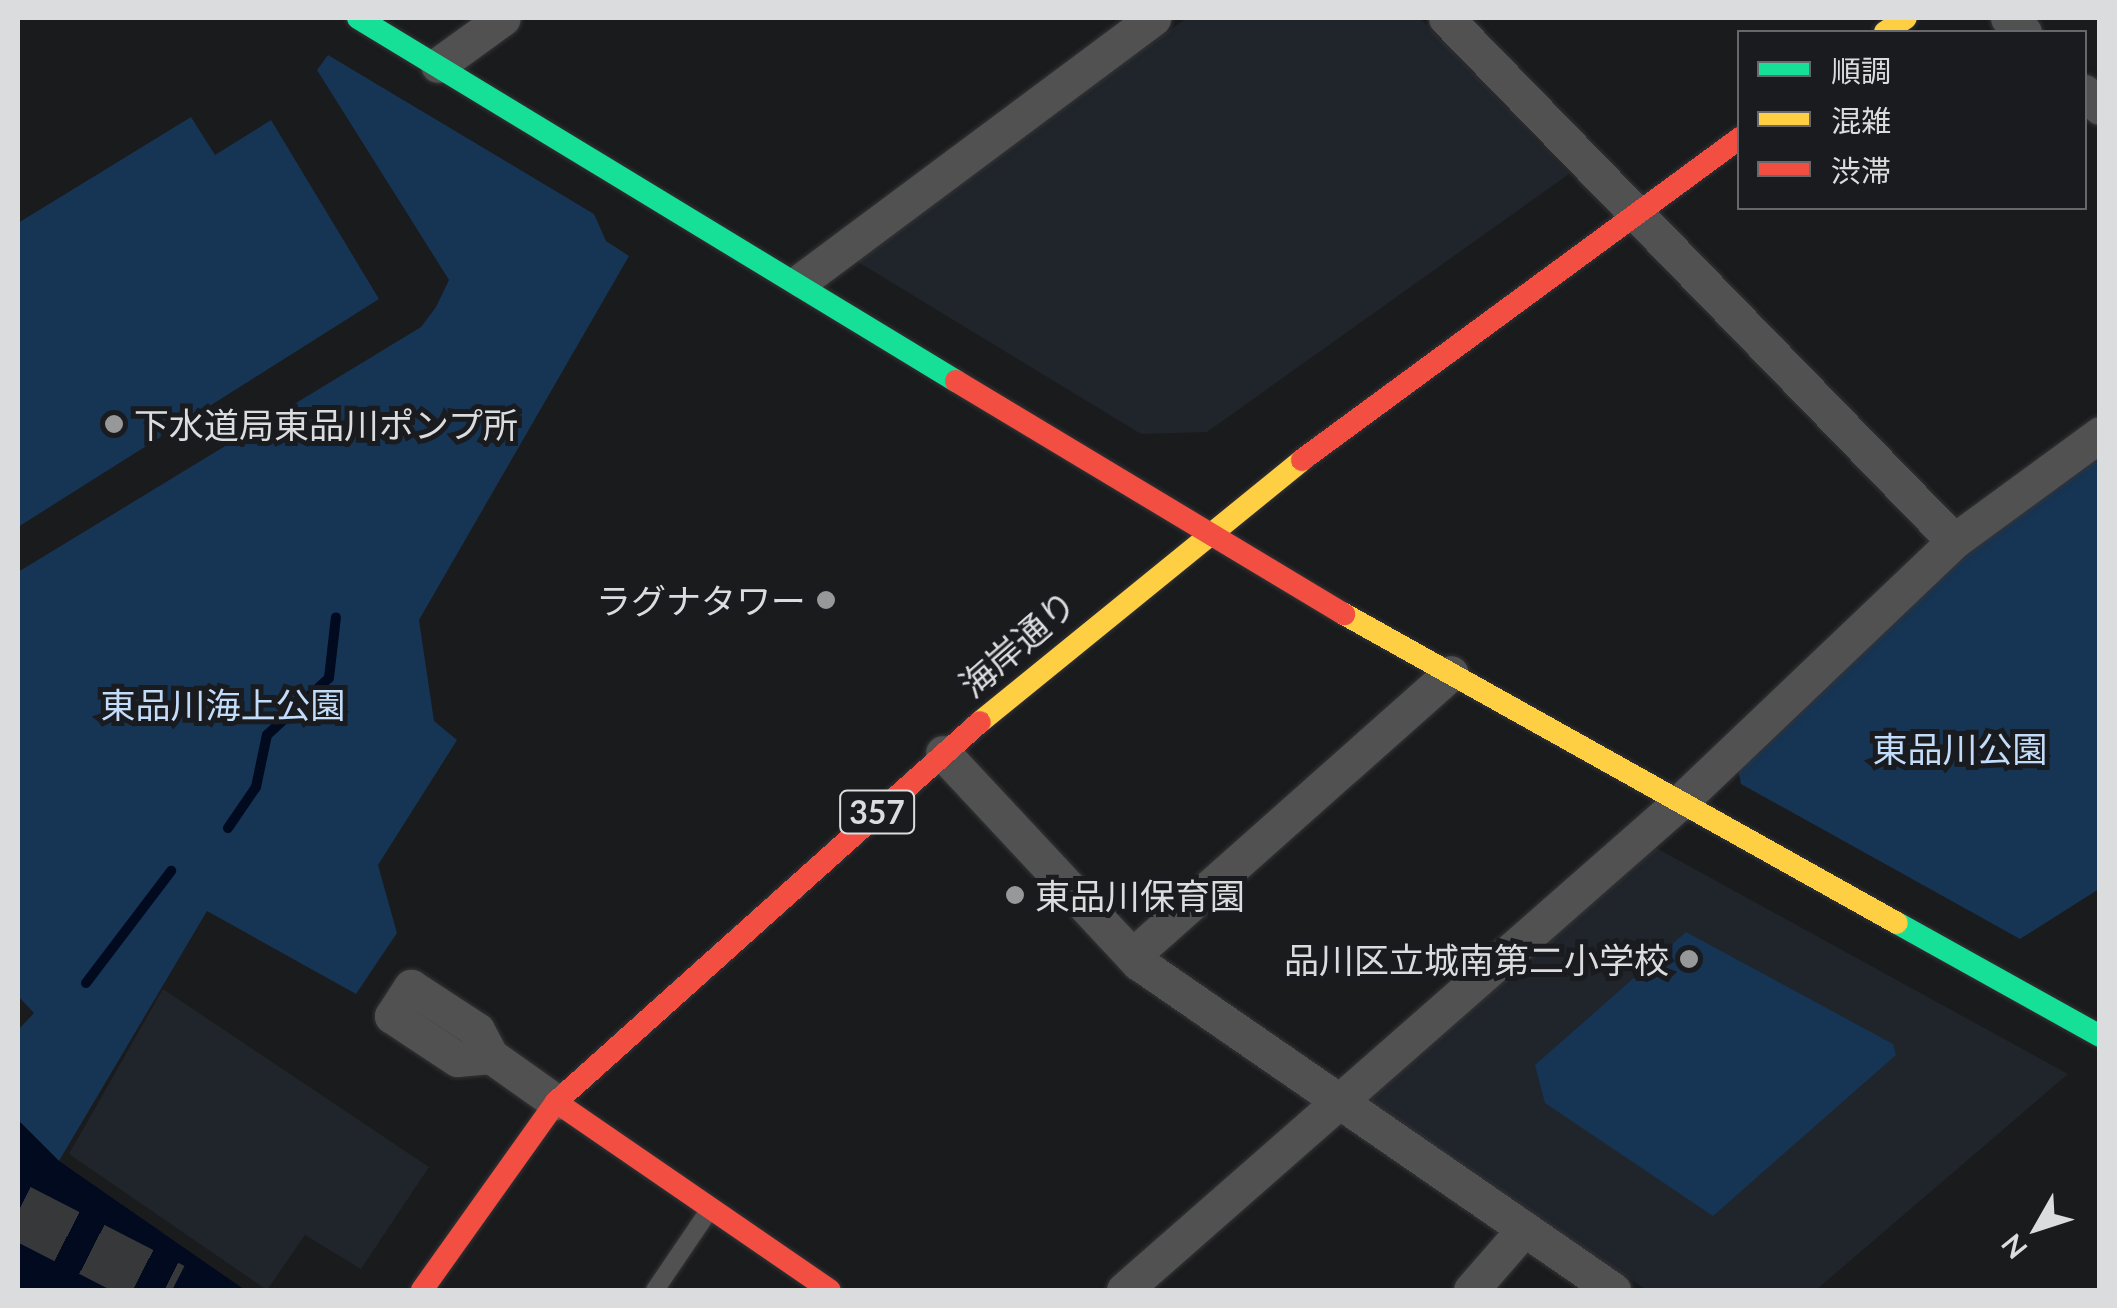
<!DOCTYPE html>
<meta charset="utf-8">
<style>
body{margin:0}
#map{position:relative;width:2117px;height:1308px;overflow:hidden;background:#1a1b1d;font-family:Lato,"Noto Sans JP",sans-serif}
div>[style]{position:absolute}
.built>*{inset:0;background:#20252b}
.green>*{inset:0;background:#163453}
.water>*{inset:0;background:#020a1f}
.stream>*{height:10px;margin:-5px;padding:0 5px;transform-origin:5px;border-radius:5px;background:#020a1f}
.highway-tunnel>*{height:55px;margin-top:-27.5px;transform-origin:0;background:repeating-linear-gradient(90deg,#37383a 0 55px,transparent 0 83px)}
.roads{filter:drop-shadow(0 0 2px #343436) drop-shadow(0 0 2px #343436)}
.lane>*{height:18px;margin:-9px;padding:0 9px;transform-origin:9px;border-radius:9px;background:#515152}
.street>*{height:35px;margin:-17.5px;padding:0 17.5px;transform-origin:17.5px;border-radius:17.5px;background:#515152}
.fast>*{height:22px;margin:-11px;padding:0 11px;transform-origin:11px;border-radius:11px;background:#16e098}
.slow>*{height:22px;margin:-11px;padding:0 11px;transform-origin:11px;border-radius:11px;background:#ffcf43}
.jam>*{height:22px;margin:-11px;padding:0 11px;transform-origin:11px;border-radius:11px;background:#f24e42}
.dots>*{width:28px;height:28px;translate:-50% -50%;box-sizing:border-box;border:5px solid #191b1e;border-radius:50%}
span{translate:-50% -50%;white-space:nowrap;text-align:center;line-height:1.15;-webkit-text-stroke:10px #191b1e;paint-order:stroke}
.shield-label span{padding:2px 8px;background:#191b1e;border:2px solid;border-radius:8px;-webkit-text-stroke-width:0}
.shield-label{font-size:32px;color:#dbdcde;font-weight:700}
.poi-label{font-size:35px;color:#dbdcde}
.left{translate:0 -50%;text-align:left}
.right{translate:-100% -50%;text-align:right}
.street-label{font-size:35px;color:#dbdcde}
.park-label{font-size:35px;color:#c2dcfa}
.frame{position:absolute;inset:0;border:20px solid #dbdcde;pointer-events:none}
.legend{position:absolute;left:1737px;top:30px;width:350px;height:180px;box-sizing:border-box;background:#191b1e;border:2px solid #67686b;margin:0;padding:12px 18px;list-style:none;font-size:30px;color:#dbdcde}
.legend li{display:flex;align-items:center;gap:20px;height:50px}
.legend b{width:50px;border:2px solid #67686b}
.north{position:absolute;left:1987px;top:1178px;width:100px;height:100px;-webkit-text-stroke:8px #191b1e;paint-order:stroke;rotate:231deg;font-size:28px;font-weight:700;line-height:40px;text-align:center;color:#dbdcde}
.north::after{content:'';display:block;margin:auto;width:35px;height:45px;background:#dbdcde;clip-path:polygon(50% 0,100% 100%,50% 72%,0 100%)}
</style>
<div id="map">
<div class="built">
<div style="clip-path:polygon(1187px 18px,1420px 18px,1569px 174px,1207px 432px,1141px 434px,858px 262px,857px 252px)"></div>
<div style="clip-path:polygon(1649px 844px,2068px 1074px,1816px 1290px,1647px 1290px,1370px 1111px,1372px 1089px)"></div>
<div style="clip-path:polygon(163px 989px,429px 1167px,361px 1269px,305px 1235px,267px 1290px,69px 1154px)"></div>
</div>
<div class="green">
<div style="clip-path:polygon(328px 55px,594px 214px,606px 241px,629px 256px,419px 620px,434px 721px,457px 740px,378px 865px,397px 933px,356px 994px,207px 911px,59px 1161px,18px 1120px,18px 1030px,34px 1013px,18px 996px,18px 572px,421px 327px,436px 307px,449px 280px,317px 70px)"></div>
<div style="clip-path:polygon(191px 117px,215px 155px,271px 120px,379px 299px,18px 527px,18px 223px)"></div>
<div style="clip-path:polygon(2099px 448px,2099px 889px,2020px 939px,1741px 784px,1738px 770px,1954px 554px)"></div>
<div style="clip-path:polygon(1686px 932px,1893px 1044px,1896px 1055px,1713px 1216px,1545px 1103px,1535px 1065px)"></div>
</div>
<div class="water">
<div style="clip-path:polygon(18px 1120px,59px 1161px,245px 1290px,18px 1290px)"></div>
</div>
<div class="stream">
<div style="left:228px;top:828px;width:50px;rotate:-55.7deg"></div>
<div style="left:256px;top:787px;width:53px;rotate:-78.1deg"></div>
<div style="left:267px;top:735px;width:84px;rotate:-42.6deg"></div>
<div style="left:329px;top:678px;width:61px;rotate:-83.5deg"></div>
<div style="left:86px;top:983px;width:141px;rotate:-52.8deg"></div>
</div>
<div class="highway-tunnel">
<div style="left:18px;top:1211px;width:173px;rotate:27.2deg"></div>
</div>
<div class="roads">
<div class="lane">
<div style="left:655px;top:1290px;width:98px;rotate:-55.8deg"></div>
</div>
<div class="street">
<div style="left:1446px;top:18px;width:729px;rotate:45.83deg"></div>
<div style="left:2008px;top:18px;width:21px;rotate:41deg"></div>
<div style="left:438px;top:65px;width:80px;rotate:-35.9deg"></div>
<div style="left:2084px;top:92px;width:22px;rotate:43deg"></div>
<div style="left:802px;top:280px;width:438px;rotate:-36.7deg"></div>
<div style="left:943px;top:753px;width:287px;rotate:47deg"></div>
<div style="left:1139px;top:963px;width:576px;rotate:34.6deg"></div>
<div style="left:1132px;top:956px;width:426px;rotate:-41.6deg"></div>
<div style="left:491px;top:1056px;width:34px;rotate:175deg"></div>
<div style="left:457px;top:1059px;width:78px;rotate:-146.5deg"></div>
<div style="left:392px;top:1016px;width:35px;rotate:-57deg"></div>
<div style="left:411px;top:987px;width:79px;rotate:33.1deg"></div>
<div style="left:477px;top:1030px;width:30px;rotate:62deg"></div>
<div style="left:491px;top:1056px;width:80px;rotate:35.3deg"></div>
<div style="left:1124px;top:1290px;width:738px;rotate:-41.27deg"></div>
<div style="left:1679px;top:803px;width:380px;rotate:-43.6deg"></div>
<div style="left:1954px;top:541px;width:181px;rotate:-36.2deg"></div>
<div style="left:1471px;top:1290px;width:81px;rotate:-49deg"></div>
</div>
<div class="fast">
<div style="left:358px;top:18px;width:700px;rotate:31.26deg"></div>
<div style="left:1897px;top:923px;width:232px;rotate:29.1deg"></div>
</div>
<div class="slow">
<div style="left:1885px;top:32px;width:25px;rotate:-34deg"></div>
<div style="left:1344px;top:614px;width:633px;rotate:29.2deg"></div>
<div style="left:980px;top:722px;width:415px;rotate:-39.1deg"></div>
</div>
<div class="jam">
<div style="left:956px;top:381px;width:453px;rotate:31deg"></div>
<div style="left:1302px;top:460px;width:544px;rotate:-36.32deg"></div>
<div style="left:556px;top:1102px;width:332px;rotate:34.5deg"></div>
<div style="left:422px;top:1290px;width:231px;rotate:-54.5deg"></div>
<div style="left:556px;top:1102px;width:569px;rotate:-41.87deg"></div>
</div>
</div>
<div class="dots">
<div style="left:114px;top:424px;background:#97989a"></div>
<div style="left:826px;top:600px;background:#97989a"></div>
<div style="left:1015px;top:895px;background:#97989a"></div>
<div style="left:1689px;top:959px;background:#97989a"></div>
</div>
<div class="shield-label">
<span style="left:877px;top:812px">357</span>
</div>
<div class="poi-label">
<span class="left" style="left:134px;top:424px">下水道局東品川ポンプ所</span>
<span class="right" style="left:806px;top:600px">ラグナタワー</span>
<span class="left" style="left:1035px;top:895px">東品川保育園</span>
<span class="right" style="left:1669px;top:959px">品川区立城南第二小学校</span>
</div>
<div class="street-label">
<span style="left:1017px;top:643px;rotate:-41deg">海岸通り</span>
</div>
<div class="park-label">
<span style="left:223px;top:704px">東品川海上公園</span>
<span style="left:1960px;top:748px">東品川公園</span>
</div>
<div class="frame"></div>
<ul class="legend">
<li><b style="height:12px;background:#16e098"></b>順調</li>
<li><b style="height:12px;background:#ffcf43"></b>混雑</li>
<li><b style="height:12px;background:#f24e42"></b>渋滞</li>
</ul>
<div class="north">N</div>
</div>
